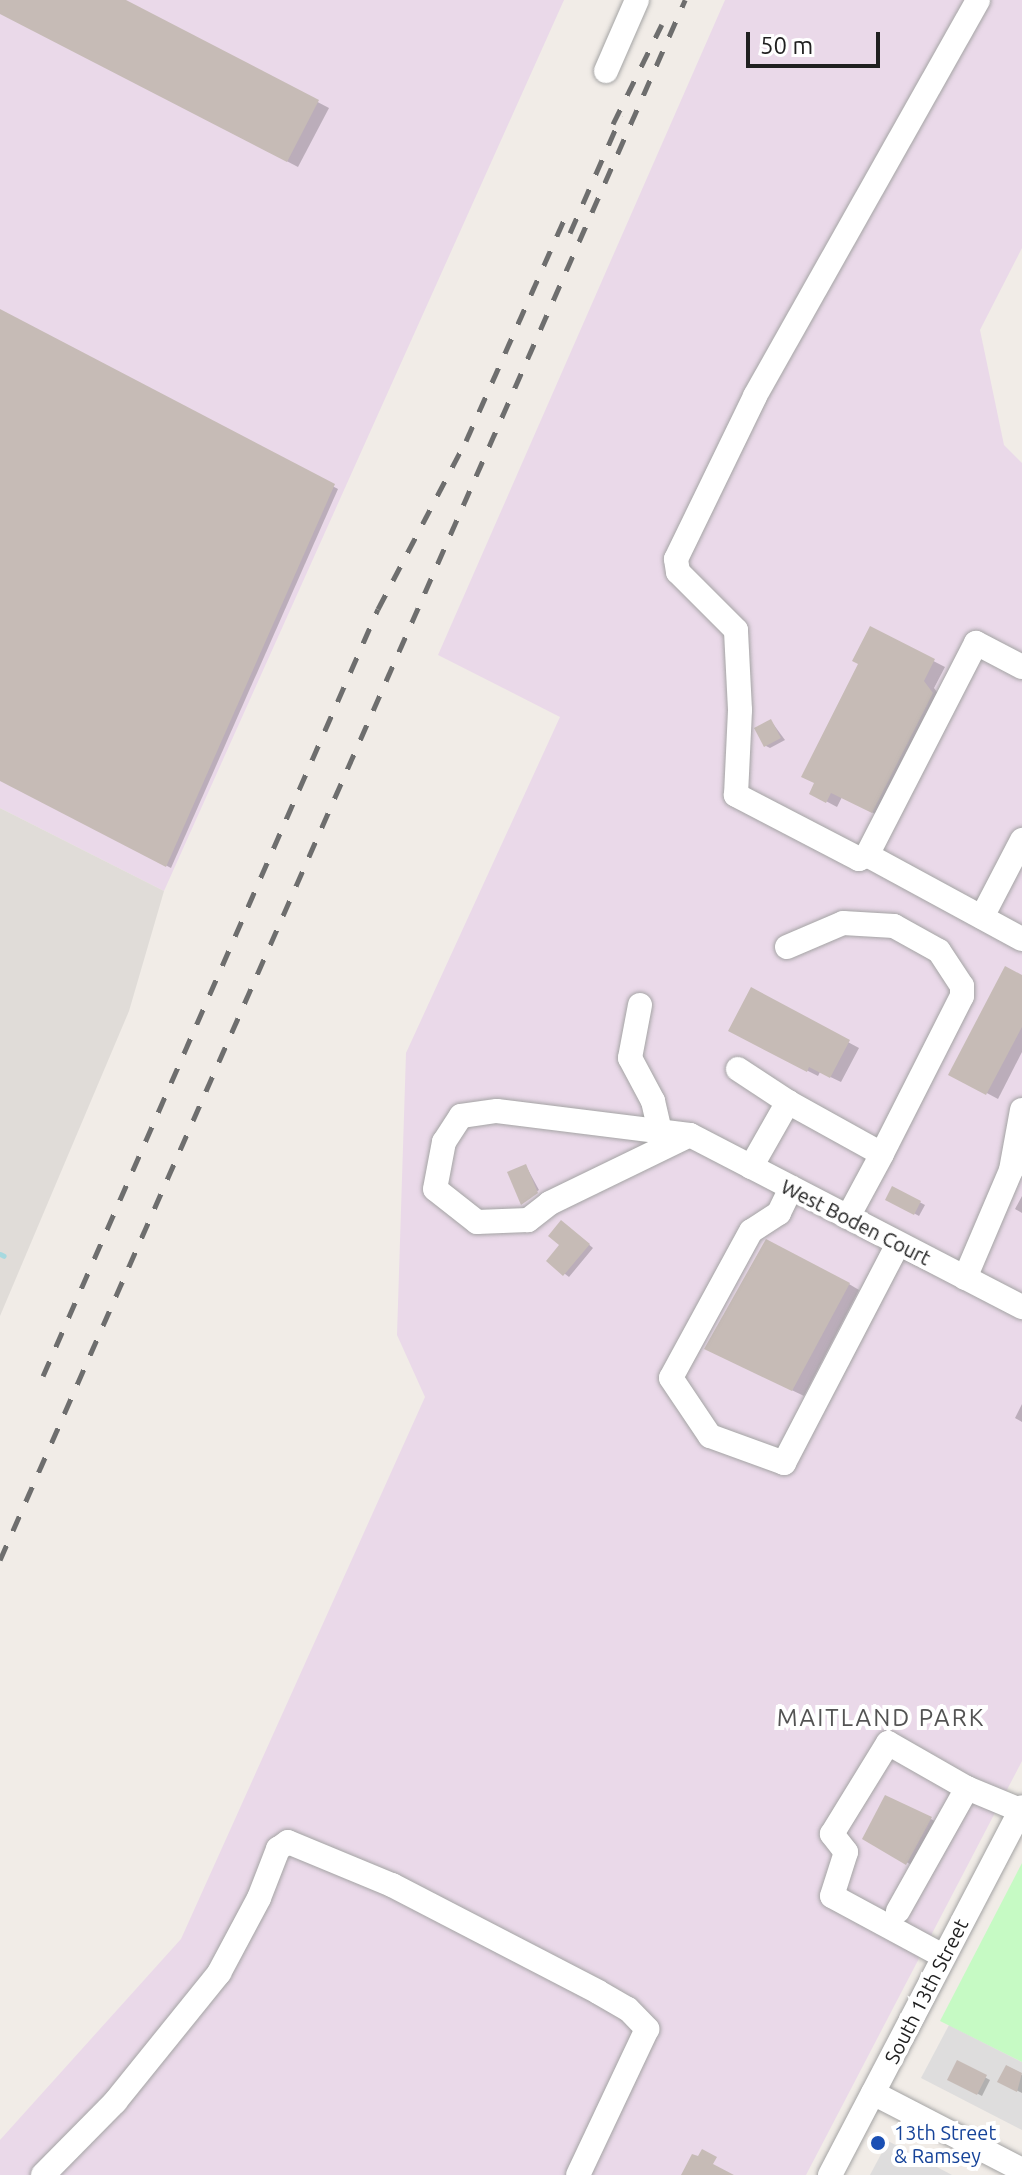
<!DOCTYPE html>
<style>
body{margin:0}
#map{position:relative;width:1022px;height:2175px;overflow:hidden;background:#f1ece7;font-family:Ubuntu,sans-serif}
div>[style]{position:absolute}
.residential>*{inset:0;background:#dedddd}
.industrial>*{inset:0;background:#ead9e9}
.airport>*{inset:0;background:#e0dcd8}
.park>*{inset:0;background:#c6fac4}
.shadow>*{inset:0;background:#0003}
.stream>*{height:5px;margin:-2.5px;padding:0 2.5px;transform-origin:2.5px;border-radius:2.5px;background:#a7d9df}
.building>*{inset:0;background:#c6bbb6}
.roads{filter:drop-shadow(0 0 2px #a4a4a4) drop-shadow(0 0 2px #a4a4a4)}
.minor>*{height:24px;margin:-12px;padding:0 12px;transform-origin:12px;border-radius:12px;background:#fff}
.rail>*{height:5px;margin-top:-2.5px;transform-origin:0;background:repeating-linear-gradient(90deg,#6e6e6e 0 16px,transparent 0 32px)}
.dots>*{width:22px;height:22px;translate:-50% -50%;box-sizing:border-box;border:4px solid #fff;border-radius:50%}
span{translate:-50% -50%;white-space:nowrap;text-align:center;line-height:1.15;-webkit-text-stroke:8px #fff;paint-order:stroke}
.street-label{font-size:20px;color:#202020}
.transit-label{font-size:20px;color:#164399}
.left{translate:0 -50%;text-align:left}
.quarter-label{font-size:24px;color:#535353;letter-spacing:2px}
.scale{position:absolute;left:746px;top:32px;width:134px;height:36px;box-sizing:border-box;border:4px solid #202020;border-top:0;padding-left:10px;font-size:24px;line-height:28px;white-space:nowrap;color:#202020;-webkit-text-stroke:6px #fff;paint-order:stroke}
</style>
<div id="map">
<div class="residential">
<div style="clip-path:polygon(949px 2025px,1022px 2062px,1022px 2130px,921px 2078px)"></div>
<div style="clip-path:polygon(888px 2141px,952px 2175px,870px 2175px)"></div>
</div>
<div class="industrial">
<div style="clip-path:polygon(0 0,564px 0,164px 891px,0 808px)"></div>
<div style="clip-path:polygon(725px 0,1022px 0,1022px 248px,980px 330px,1004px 445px,1022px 463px,1022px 1761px,806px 2175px,0 2175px,0 2140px,181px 1939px,425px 1397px,397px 1335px,406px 1053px,560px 717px,438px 655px)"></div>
</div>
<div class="airport">
<div style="clip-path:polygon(0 808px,164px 891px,129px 1011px,0 1316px)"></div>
</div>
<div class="park">
<div style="clip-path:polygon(1022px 1863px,1022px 2062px,940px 2021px)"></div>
</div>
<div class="shadow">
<div style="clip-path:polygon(0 0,122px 0,329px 108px,298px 167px,0 12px)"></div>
<div style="clip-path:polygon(0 311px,338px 489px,171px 868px,0 779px)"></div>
<div style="clip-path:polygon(871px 629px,945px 667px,934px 688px,943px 700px,883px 818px,842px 797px,837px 807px,822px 799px)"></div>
<div style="clip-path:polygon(771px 721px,785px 740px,770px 748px,766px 746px)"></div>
<div style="clip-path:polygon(1022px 977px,1022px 1052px,998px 1099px,951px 1074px)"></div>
<div style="clip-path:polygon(751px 990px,859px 1048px,841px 1082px,820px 1072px,818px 1076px,741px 1037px)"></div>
<div style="clip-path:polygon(526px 1166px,539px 1190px,522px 1202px)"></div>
<div style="clip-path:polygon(893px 1188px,925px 1205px,919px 1216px,888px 1199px)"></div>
<div style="clip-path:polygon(1022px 1196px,1022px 1213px,1015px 1209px)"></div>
<div style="clip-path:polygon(566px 1225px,593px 1248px,569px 1277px,548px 1261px,562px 1245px)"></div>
<div style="clip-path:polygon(849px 1284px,859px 1290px,804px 1396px,706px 1349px)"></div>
<div style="clip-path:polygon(1022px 1404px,1022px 1422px,1015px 1418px)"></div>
<div style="clip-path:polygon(931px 1819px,938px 1823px,915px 1867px,865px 1838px)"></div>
<div style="clip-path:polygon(958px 2063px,990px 2080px,982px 2096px,949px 2079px)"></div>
<div style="clip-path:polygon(1007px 2067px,1022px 2075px,1022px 2093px,1004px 2084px)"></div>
</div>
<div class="stream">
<div style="left:0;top:1254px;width:4px;rotate:27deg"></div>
</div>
<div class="building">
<div style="clip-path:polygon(0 0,126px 0,319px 100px,287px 162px,0 14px)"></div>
<div style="clip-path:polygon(0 309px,335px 484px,166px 867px,0 781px)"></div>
<div style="clip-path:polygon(870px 626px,935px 659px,924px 681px,933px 693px,872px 813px,831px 793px,826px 803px,809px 794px,814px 783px,801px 777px,858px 664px,852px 661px)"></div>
<div style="clip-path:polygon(771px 719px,781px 738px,764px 747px,754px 728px)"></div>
<div style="clip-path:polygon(1005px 966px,1022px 975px,1022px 1027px,986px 1095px,948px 1075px)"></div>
<div style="clip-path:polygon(751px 987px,850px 1040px,830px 1078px,809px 1067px,807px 1072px,728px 1031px)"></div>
<div style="clip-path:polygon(526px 1164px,538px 1193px,521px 1205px,507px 1172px)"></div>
<div style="clip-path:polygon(892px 1186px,921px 1201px,914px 1215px,885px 1200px)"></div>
<div style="clip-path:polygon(561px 1220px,590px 1244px,563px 1276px,546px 1261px,559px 1245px,548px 1236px)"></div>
<div style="clip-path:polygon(766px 1239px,850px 1283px,792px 1391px,704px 1349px)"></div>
<div style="clip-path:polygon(885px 1795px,932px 1817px,906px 1865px,862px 1839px)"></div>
<div style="clip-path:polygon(957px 2060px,987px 2075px,977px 2095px,947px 2080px)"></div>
<div style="clip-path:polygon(1006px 2065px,1022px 2073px,1017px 2092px,997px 2082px)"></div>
<div style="clip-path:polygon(702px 2149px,717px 2157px,713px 2164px,734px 2175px,681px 2175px,692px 2154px,698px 2156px)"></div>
</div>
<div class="roads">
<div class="minor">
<div style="left:606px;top:71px;width:77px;rotate:-66.4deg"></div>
<div style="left:1022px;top:667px;width:52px;rotate:-152.4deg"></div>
<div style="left:976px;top:643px;width:238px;rotate:117.2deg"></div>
<div style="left:867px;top:855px;width:176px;rotate:28.5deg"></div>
<div style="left:867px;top:855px;width:9px;rotate:153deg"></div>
<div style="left:859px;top:859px;width:139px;rotate:-152.5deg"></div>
<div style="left:736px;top:795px;width:85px;rotate:-87.3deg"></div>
<div style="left:740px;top:710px;width:80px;rotate:-92.9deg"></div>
<div style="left:736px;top:630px;width:82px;rotate:-135deg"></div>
<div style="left:678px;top:572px;width:13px;rotate:-99deg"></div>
<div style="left:676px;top:559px;width:181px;rotate:-64.1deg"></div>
<div style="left:755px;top:396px;width:454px;rotate:-60.6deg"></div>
<div style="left:982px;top:917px;width:87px;rotate:-62.5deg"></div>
<div style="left:787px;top:947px;width:61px;rotate:-23.2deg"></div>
<div style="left:843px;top:923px;width:51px;rotate:3.4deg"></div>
<div style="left:894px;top:926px;width:51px;rotate:29.1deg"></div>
<div style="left:939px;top:951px;width:42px;rotate:56.7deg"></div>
<div style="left:962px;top:986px;width:10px;rotate:90deg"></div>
<div style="left:962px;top:996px;width:177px;rotate:116.9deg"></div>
<div style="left:640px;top:1005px;width:54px;rotate:100.7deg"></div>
<div style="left:630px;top:1058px;width:49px;rotate:61.9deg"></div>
<div style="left:653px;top:1101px;width:31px;rotate:77deg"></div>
<div style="left:738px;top:1069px;width:60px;rotate:33.4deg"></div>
<div style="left:690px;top:1135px;width:156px;rotate:154.1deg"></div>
<div style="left:550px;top:1203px;width:28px;rotate:142deg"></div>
<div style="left:528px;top:1220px;width:51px;rotate:177.8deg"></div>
<div style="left:477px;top:1222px;width:53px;rotate:-141.8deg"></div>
<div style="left:435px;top:1189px;width:48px;rotate:-79.2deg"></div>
<div style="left:444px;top:1142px;width:31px;rotate:-57deg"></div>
<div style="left:461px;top:1116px;width:36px;rotate:-8deg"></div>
<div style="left:497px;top:1111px;width:194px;rotate:7.1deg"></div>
<div style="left:690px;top:1135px;width:374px;rotate:27.4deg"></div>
<div style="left:751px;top:1167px;width:75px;rotate:-60.4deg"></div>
<div style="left:788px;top:1102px;width:107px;rotate:29deg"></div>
<div style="left:882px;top:1154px;width:72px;rotate:118.4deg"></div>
<div style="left:791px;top:1188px;width:28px;rotate:116deg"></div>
<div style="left:779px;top:1213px;width:33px;rotate:147deg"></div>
<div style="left:751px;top:1231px;width:167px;rotate:118.6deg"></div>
<div style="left:671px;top:1378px;width:70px;rotate:56.1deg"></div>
<div style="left:710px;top:1436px;width:79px;rotate:20deg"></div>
<div style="left:784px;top:1463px;width:247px;rotate:-62.5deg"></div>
<div style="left:965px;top:1278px;width:117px;rotate:-66.9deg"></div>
<div style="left:1011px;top:1170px;width:61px;rotate:-79.6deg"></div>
<div style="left:898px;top:1911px;width:141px;rotate:-60.7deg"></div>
<div style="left:943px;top:1956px;width:126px;rotate:-151.6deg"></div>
<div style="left:832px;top:1896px;width:46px;rotate:-72.3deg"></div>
<div style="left:846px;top:1852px;width:23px;rotate:-128deg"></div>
<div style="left:832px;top:1834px;width:107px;rotate:-58.4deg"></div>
<div style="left:888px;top:1743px;width:91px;rotate:29.7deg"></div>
<div style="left:967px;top:1788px;width:57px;rotate:22.5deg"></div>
<div style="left:873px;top:2093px;width:168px;rotate:27.3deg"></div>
<div style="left:43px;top:2175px;width:103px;rotate:-45.4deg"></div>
<div style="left:115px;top:2102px;width:166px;rotate:-51.1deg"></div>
<div style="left:219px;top:1973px;width:85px;rotate:-61.9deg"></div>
<div style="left:259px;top:1898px;width:53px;rotate:-68.8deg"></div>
<div style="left:278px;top:1849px;width:12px;rotate:-35deg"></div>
<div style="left:288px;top:1842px;width:113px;rotate:22.5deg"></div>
<div style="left:392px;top:1885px;width:232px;rotate:27.4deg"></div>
<div style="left:598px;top:1992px;width:34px;rotate:30deg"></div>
<div style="left:628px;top:2009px;width:28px;rotate:46deg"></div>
<div style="left:647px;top:2029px;width:161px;rotate:115.3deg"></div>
<div style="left:830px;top:2175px;width:415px;rotate:-62.4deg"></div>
</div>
</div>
<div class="rail">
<div style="left:613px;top:124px;width:111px;rotate:-63.9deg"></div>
<div style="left:570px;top:233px;width:128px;rotate:-66.4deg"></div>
<div style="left:43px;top:1376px;width:837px;rotate:-66.41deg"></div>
<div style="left:378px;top:609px;width:190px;rotate:-62.4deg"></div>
<div style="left:466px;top:441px;width:249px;rotate:-66.1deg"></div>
<div style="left:0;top:1560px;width:1704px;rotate:-66.29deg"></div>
</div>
<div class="dots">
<div style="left:878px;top:2143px;background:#1a4fb4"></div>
</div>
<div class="street-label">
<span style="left:856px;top:1222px;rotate:27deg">West Boden Court</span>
<span style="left:926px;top:1991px;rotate:-63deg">South 13th Street</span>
</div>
<div class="transit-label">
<span class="left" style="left:894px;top:2144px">13th Street<br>&amp; Ramsey</span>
</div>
<div class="quarter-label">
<span style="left:881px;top:1718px">MAITLAND PARK</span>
</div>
<div class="scale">50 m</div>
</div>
